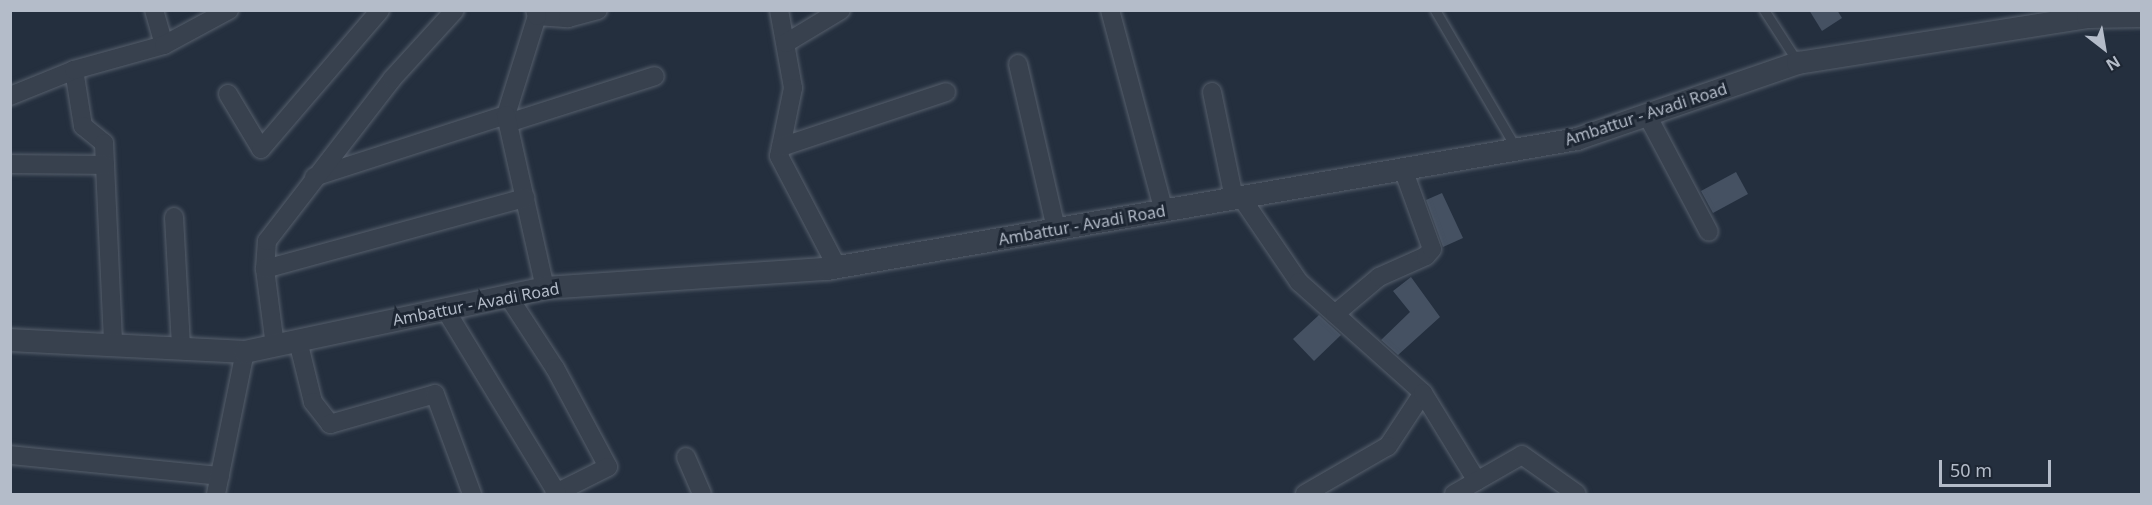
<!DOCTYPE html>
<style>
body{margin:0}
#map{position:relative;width:2152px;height:505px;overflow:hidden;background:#242f3e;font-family:"Noto Sans",sans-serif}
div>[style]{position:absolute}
.building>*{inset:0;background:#455162}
.roads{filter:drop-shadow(0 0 2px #565f6c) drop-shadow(0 0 2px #565f6c)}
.service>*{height:9px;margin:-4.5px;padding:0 4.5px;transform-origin:4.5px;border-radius:4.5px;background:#38414e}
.minor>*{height:18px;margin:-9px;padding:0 9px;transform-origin:9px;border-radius:9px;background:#38414e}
.tertiary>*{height:22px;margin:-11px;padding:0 11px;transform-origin:11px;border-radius:11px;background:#38414e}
span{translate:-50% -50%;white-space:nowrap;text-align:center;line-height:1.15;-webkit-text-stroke:6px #1d2633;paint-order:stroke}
.street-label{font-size:16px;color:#b4bcc9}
.frame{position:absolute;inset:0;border:12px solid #b4bcc9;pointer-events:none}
.north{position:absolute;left:2074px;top:18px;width:60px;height:60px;-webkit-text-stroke:4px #1d2633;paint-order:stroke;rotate:149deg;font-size:16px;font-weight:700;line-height:24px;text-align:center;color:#b4bcc9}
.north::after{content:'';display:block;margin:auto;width:21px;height:27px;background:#b4bcc9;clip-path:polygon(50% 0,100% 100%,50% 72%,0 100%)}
.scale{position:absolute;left:1939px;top:460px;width:112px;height:27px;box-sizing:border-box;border:3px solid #b4bcc9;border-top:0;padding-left:8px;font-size:18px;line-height:21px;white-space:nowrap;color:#b4bcc9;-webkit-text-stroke:4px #1d2633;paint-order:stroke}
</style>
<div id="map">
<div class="building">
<div style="clip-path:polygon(1809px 10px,1837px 10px,1842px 18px,1822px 31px)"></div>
<div style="clip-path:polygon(1736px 172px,1748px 194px,1713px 213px,1701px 191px)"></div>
<div style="clip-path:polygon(1442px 193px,1463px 238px,1443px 247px,1426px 200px)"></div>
<div style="clip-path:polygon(1411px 277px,1440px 317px,1398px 355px,1381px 340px,1410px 312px,1393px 291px)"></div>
<div style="clip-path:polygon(1319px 315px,1341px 335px,1314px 361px,1293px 339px)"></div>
</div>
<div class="roads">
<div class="service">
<div style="left:1435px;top:10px;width:160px;rotate:59.6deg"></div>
<div style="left:1764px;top:10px;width:61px;rotate:57.1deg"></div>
</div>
<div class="minor">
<div style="left:154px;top:10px;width:36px;rotate:74deg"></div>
<div style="left:779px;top:10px;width:79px;rotate:79.8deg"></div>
<div style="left:793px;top:88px;width:69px;rotate:101.6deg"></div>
<div style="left:779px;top:156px;width:125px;rotate:62.4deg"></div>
<div style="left:1110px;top:10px;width:208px;rotate:75deg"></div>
<div style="left:537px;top:16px;width:31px;rotate:4deg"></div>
<div style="left:568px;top:18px;width:31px;rotate:-15deg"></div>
<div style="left:786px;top:43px;width:64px;rotate:-31deg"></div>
<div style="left:1018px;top:64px;width:169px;rotate:77deg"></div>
<div style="left:74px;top:70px;width:57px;rotate:80.9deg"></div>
<div style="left:83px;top:126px;width:27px;rotate:39deg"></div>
<div style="left:104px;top:143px;width:202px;rotate:87.4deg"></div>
<div style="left:1212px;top:92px;width:108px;rotate:78.3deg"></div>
<div style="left:228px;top:94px;width:64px;rotate:59deg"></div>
<div style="left:261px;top:149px;width:183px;rotate:-49.4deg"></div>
<div style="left:10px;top:96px;width:69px;rotate:-22.1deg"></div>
<div style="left:74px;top:70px;width:93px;rotate:-15.5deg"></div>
<div style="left:164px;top:45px;width:74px;rotate:-28.3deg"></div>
<div style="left:506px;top:115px;width:104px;rotate:-72.6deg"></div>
<div style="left:537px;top:16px;width:6px;rotate:-108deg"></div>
<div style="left:1647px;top:115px;width:132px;rotate:62.1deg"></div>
<div style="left:508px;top:123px;width:154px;rotate:-17.7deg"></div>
<div style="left:781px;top:147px;width:174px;rotate:-18.4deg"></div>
<div style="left:10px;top:164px;width:95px;rotate:0.6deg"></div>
<div style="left:314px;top:177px;width:202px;rotate:-17.9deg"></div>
<div style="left:506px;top:115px;width:177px;rotate:77.3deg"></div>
<div style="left:1241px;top:197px;width:103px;rotate:55.7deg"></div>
<div style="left:1299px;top:282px;width:166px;rotate:41.8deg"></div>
<div style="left:1423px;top:393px;width:64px;rotate:123.4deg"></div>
<div style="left:1388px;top:446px;width:96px;rotate:150deg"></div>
<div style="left:174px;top:217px;width:130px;rotate:86.9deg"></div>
<div style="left:265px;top:269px;width:28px;rotate:-86deg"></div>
<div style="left:267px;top:241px;width:205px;rotate:-52.3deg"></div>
<div style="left:392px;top:79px;width:93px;rotate:-47.6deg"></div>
<div style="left:508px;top:296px;width:86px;rotate:56.9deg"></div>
<div style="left:555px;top:368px;width:112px;rotate:61.8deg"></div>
<div style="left:608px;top:467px;width:60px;rotate:153.4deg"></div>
<div style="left:445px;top:309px;width:215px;rotate:58.7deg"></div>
<div style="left:1335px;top:314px;width:57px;rotate:-40.1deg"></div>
<div style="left:1379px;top:277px;width:51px;rotate:-24.1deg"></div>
<div style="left:1426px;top:256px;width:9px;rotate:-49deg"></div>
<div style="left:1432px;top:249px;width:85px;rotate:-109.9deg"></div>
<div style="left:298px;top:341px;width:63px;rotate:76.2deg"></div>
<div style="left:313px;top:402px;width:28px;rotate:52deg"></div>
<div style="left:330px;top:424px;width:109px;rotate:-15.9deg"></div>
<div style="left:435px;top:394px;width:107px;rotate:69.7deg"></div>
<div style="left:275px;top:346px;width:78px;rotate:-97.4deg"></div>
<div style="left:265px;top:269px;width:270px;rotate:-15.3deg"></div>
<div style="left:1423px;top:393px;width:103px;rotate:58.5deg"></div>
<div style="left:10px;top:455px;width:211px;rotate:5.7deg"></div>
<div style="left:686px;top:457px;width:40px;rotate:66.6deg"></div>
<div style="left:216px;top:494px;width:145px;rotate:-78.5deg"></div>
<div style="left:1454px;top:494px;width:78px;rotate:-29.8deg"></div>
<div style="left:1522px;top:455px;width:67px;rotate:35.3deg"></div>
</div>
<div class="tertiary">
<div style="left:10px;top:340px;width:235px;rotate:2.9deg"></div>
<div style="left:245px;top:352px;width:307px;rotate:-12deg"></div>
<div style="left:545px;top:288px;width:283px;rotate:-3.9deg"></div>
<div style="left:827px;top:269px;width:761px;rotate:-9.83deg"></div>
<div style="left:1577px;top:139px;width:234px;rotate:-19deg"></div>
<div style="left:1798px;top:63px;width:294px;rotate:-9deg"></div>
<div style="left:2088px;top:17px;width:54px;rotate:-1.1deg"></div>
</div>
</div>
<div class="street-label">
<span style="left:1646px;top:114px;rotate:-18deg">Ambattur - Avadi Road</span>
<span style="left:1082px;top:225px;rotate:-10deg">Ambattur - Avadi Road</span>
<span style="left:476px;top:304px;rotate:-11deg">Ambattur - Avadi Road</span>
</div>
<div class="frame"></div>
<div class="north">N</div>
<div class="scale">50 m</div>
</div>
